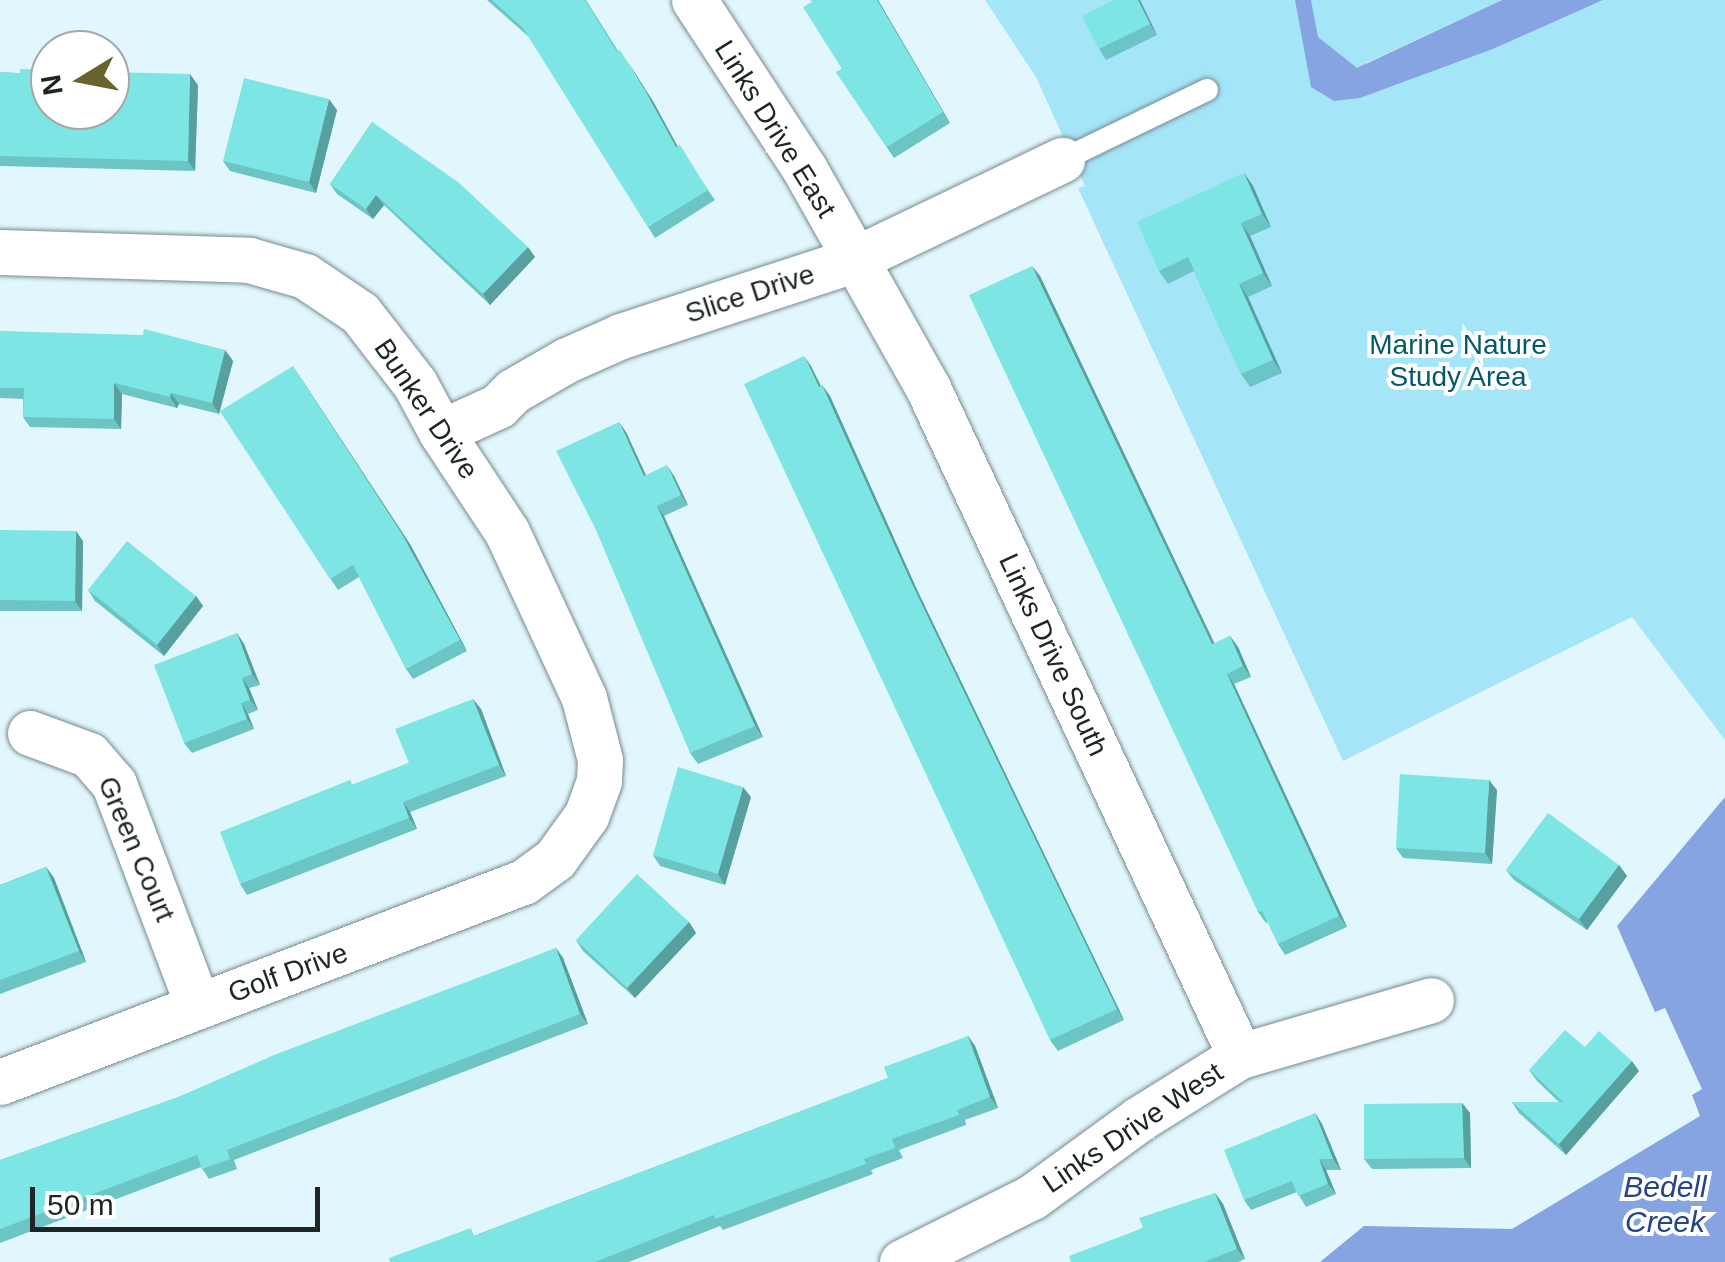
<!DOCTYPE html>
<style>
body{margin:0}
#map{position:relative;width:1725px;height:1262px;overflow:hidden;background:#e2f7fd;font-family:Helvetica,sans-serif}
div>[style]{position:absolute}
.green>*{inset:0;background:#a4e5f8}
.water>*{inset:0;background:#87a4e2}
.roads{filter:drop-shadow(0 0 2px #778a90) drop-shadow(0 0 2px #778a90)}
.service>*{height:22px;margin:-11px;padding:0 11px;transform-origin:11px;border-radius:11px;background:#fff}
.minor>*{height:45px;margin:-22.5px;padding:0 22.5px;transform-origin:22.5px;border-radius:22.5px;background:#fff}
.wall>*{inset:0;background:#6cc5c4}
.shaded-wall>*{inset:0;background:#58a0a0}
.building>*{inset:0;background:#7de5e4}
span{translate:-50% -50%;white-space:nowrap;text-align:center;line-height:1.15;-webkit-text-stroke:8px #fff;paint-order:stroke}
.street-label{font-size:28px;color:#1d2527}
.park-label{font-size:28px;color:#02596b}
.water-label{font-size:30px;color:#25428b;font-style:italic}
.north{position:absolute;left:30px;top:30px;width:100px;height:100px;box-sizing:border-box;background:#fff;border:2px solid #a5a8a9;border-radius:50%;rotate:260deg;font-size:28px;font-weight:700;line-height:40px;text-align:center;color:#1d2527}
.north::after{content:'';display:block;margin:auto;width:35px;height:45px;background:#69622e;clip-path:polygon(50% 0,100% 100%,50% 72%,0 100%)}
.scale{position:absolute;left:30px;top:1187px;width:290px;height:45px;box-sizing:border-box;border:5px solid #1d2527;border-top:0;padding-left:12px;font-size:30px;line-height:35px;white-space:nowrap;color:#1d2527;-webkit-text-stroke:8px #fff;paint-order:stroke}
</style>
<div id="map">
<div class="green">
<div style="clip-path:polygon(985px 0,1502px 0,1366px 63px,1376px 92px,1493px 49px,1603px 0,1725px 0,1725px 740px,1632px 617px,1343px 761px,1078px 188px,1085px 186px,1036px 77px)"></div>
</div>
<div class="water">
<div style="clip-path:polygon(1295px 0,1311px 0,1318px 37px,1357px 68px,1502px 0,1603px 0,1493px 49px,1360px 98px,1334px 101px,1311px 87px)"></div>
<div style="clip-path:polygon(1725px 797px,1725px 1262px,1320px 1262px,1364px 1226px,1512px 1229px,1700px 1116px,1692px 1095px,1702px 1089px,1665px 1008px,1655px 1012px,1617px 926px)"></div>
</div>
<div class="roads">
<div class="service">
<div style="left:1062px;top:160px;width:161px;rotate:-25.8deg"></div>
</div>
<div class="minor">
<div style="left:694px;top:0;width:201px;rotate:56.8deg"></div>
<div style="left:804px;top:168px;width:253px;rotate:60.6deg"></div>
<div style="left:928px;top:388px;width:737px;rotate:64.96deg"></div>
<div style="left:0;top:252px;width:249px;rotate:1.8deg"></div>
<div style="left:249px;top:260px;width:58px;rotate:15.9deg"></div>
<div style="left:305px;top:276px;width:66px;rotate:33.9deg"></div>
<div style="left:360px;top:313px;width:90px;rotate:52.2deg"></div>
<div style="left:415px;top:384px;width:55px;rotate:61.6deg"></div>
<div style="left:441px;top:432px;width:120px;rotate:56.6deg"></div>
<div style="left:507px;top:532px;width:183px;rotate:65.1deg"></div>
<div style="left:584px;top:698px;width:64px;rotate:75.5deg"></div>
<div style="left:600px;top:760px;width:21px;rotate:93deg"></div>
<div style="left:599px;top:781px;width:37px;rotate:110deg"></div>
<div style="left:586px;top:816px;width:53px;rotate:125.8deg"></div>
<div style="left:555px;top:859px;width:39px;rotate:144deg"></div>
<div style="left:523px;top:882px;width:560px;rotate:159.07deg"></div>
<div style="left:441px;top:432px;width:63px;rotate:-24.5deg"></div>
<div style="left:498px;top:406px;width:21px;rotate:-45deg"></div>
<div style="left:513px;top:391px;width:62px;rotate:-29.9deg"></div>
<div style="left:567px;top:360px;width:59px;rotate:-24deg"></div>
<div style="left:621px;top:336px;width:244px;rotate:-18.1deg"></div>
<div style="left:853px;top:260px;width:232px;rotate:-25.6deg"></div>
<div style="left:30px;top:733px;width:63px;rotate:20.4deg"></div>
<div style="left:89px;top:755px;width:38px;rotate:49deg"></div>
<div style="left:114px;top:784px;width:237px;rotate:69.3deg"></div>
<div style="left:902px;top:1262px;width:145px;rotate:-26.6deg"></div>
<div style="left:1032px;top:1197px;width:132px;rotate:-36.1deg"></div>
<div style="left:1139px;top:1119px;width:119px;rotate:-32deg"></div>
<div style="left:1240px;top:1056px;width:199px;rotate:-16.3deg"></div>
</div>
</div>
<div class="wall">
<div style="clip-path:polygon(487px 0,586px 0,618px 51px,654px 103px,677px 146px,715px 200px,655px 238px,529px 37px)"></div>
<div style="clip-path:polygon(811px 0,878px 0,950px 123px,894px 158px,836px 72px,842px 69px)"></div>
<div style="clip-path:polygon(1140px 0,1157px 35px,1106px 60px,1099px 49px)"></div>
<div style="clip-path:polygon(0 72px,198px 85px,195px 171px,0 166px)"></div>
<div style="clip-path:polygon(337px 110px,316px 193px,230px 171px,223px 161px)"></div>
<div style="clip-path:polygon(372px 122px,535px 257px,490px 305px,384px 205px,373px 219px,337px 194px,330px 184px)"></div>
<div style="clip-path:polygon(1244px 173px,1253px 186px,1271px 227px,1250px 236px,1272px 286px,1248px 297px,1282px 373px,1250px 387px,1241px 374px,1194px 271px,1168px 284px,1159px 271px)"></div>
<div style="clip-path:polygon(1032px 266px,1040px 276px,1214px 644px,1230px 636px,1238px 647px,1251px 677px,1234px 684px,1347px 927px,1285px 955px,1278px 944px,1268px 922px,1266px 923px,1258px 912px)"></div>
<div style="clip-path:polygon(0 331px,225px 350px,233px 361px,219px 414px,179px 404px,177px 408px,122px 394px,121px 429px,30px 427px,23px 417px,23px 399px,0 398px)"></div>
<div style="clip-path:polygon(811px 366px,821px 386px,822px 385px,830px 396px,919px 594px,1124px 1020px,1058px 1051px,1050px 1040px)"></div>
<div style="clip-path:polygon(220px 411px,410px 544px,467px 651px,413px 679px,406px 669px,359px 577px,338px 590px)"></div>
<div style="clip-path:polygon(626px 432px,646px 475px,674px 476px,688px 505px,664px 516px,763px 737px,698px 764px,690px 753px)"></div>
<div style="clip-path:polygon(0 530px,83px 541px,82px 611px,0 611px)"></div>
<div style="clip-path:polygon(88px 590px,196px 596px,203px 606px,164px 656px,95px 601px)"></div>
<div style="clip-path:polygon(237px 633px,244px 644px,260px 685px,249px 688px,258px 710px,248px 714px,254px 729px,192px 753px,184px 743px)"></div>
<div style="clip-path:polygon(473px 699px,481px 709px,506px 776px,410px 812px,417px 829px,247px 895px,240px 884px,350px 780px,352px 785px,409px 763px)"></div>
<div style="clip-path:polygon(1497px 790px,1492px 864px,1403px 858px,1396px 848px)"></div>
<div style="clip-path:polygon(751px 797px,725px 885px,660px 866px,653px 855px)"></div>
<div style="clip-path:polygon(1619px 865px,1627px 876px,1587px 930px,1514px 880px,1506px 870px)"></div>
<div style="clip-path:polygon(46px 867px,54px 878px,86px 962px,0 994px,0 885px)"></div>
<div style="clip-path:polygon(689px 922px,696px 933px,635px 998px,583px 951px,576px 940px)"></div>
<div style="clip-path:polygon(556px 948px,563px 958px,588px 1024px,234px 1160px,237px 1169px,209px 1179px,201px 1167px,0 1243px,0 1160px,176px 1098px)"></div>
<div style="clip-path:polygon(968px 1036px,975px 1046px,998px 1108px,965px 1120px,966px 1125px,899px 1150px,903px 1158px,871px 1170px,873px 1174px,723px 1230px,720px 1226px,629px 1262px,390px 1262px,476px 1235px,888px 1078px)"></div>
<div style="clip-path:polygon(1585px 1047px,1639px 1071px,1566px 1155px,1519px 1113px,1512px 1102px,1559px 1102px,1537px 1081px,1529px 1070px)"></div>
<div style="clip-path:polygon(1462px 1103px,1470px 1113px,1471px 1168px,1372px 1169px,1364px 1159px)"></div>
<div style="clip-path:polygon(1315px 1113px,1322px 1124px,1341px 1170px,1326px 1170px,1336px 1194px,1306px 1207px,1297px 1192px,1251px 1210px,1244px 1200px)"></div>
<div style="clip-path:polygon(1215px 1193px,1223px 1204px,1245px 1259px,1238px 1262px,1071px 1262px)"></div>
</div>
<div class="shaded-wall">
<div style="clip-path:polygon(877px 0,878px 0,950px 123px,943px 112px)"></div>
<div style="clip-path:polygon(1138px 0,1140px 0,1157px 35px,1150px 24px)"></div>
<div style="clip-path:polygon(627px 60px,654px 103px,684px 158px,676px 147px)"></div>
<div style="clip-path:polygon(190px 74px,198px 85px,195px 171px,188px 161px)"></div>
<div style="clip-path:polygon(329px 99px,337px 110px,316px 193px,309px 182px)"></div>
<div style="clip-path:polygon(1244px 173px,1253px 186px,1271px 227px,1262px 214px)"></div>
<div style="clip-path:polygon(376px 195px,384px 205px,373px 219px,366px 209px)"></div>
<div style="clip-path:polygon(1241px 223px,1250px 236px,1272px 286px,1263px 273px)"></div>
<div style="clip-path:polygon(528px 247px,535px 257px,490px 305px,483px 294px)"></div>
<div style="clip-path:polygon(1032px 266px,1040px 276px,1220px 655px,1212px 644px)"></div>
<div style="clip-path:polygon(1239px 284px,1248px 297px,1282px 373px,1273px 360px)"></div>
<div style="clip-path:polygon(225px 350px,233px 361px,219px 414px,212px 403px)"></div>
<div style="clip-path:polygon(804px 356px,811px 366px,826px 397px,819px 387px)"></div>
<div style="clip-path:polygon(293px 366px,410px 544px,467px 651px,460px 640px)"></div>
<div style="clip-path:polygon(114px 383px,122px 394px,121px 429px,114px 419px)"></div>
<div style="clip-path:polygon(822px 385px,830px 396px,919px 594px,1124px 1020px,1117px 1009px,912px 584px)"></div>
<div style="clip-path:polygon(171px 393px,179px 404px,177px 408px,170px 397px)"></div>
<div style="clip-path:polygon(619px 422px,626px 432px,651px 487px,644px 476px)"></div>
<div style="clip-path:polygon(667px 465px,674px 476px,688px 505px,681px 495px)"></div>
<div style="clip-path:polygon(657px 506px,664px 516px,763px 737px,755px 726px)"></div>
<div style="clip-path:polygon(76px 531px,83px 541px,82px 611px,75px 601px)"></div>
<div style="clip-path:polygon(196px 596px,203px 606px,164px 656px,157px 645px)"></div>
<div style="clip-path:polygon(237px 633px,244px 644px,260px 685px,252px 674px)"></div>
<div style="clip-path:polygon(1230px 636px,1238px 647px,1251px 677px,1243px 666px)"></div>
<div style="clip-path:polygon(1227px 674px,1234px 684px,1347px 927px,1339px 916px)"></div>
<div style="clip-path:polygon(242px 678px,249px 688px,258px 710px,250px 700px)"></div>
<div style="clip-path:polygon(473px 699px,481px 709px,506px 776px,499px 765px)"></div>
<div style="clip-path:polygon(241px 703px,248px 714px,254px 729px,247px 719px)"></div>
<div style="clip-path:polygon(1489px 780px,1497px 790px,1492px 864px,1485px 853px)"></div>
<div style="clip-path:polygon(743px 787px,751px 797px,725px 885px,718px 874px)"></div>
<div style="clip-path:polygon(403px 802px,410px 812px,417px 829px,409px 818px)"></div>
<div style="clip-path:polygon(1619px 865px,1627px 876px,1587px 930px,1579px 919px)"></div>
<div style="clip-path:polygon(46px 867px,54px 878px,86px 962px,79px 951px)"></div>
<div style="clip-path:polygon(689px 922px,696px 933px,635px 998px,627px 988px)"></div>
<div style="clip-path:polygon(556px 948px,563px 958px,588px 1024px,580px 1014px)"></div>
<div style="clip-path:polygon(968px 1036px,975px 1046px,998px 1108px,990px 1097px)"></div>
<div style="clip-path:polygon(1632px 1061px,1639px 1071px,1566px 1155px,1559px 1144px)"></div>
<div style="clip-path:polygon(1462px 1103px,1470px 1113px,1471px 1168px,1464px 1158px)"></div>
<div style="clip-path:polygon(1315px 1113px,1322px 1124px,1341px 1170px,1333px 1159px)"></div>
<div style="clip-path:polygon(1319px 1159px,1326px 1170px,1336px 1194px,1328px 1184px)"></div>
<div style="clip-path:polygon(1215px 1193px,1223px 1204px,1245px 1259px,1237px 1249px)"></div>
</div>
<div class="building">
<div style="clip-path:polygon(492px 0,585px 0,617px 52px,620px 50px,646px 92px,676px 147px,680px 145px,708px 190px,648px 227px,523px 28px)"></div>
<div style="clip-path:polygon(811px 0,877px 0,943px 112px,887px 147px,836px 72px,842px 69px,803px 7px,812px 2px)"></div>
<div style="clip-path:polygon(1114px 0,1138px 0,1150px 24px,1099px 49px,1082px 16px)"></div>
<div style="clip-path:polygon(20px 69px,50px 70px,50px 110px,110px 110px,110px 72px,190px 74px,188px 161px,0 156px,0 72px,20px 73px)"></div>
<div style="clip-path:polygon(244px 78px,329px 99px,309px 182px,223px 161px)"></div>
<div style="clip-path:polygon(372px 122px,458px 182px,528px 247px,483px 294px,376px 195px,366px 209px,330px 184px)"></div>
<div style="clip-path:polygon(1244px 173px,1262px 214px,1241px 223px,1263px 273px,1239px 284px,1273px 360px,1241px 374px,1188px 257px,1159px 271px,1137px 222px)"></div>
<div style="clip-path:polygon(1032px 266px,1212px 644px,1230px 636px,1243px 666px,1227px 674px,1339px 916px,1278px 944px,1262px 911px,1258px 912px,969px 295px)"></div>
<div style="clip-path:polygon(144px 329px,225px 350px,212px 403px,171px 393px,170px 397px,114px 383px,114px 419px,23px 417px,24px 388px,0 388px,0 331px,143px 335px)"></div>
<div style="clip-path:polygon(804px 356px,819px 387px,822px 385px,912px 584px,1117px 1009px,1050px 1040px,744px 384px)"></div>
<div style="clip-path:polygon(293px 366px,402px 534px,460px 640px,406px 669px,353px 565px,330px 579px,220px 411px)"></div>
<div style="clip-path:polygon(619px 422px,644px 476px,667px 465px,681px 495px,657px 506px,755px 726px,690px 753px,596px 530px,556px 451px)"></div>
<div style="clip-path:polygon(0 530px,76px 531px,75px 601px,0 600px)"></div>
<div style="clip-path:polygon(127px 541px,196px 596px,157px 645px,88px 590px)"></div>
<div style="clip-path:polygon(237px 633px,252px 674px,242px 678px,250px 700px,241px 703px,247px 719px,184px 743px,154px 665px)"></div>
<div style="clip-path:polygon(473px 699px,499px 765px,403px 802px,409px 818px,240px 884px,220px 832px,350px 780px,352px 785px,409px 763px,395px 729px)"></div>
<div style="clip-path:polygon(678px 767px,743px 787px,718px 874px,653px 855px)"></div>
<div style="clip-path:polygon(1400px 774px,1489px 780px,1485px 853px,1396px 848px)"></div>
<div style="clip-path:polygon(1548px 813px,1619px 865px,1579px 919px,1506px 870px)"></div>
<div style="clip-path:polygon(46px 867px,79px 951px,0 980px,0 885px)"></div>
<div style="clip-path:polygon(637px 874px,689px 922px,627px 988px,576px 940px)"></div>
<div style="clip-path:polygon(556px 948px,580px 1014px,227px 1150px,230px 1159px,202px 1169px,197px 1155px,0 1229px,0 1160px,176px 1098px,274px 1055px)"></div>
<div style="clip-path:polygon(1565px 1030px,1585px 1047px,1599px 1031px,1632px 1061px,1559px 1144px,1512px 1102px,1563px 1102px,1529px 1070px)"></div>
<div style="clip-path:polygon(968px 1036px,990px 1097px,957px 1110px,959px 1115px,892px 1139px,895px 1148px,864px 1159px,866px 1164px,715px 1219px,714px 1215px,595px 1262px,390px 1262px,389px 1258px,471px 1228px,474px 1236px,888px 1078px,884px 1067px)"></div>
<div style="clip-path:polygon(1462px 1103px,1464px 1158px,1364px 1159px,1364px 1104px)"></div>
<div style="clip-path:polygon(1315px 1113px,1333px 1159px,1319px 1159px,1328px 1184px,1298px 1196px,1292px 1181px,1244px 1200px,1224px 1150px)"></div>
<div style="clip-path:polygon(1215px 1193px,1237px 1249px,1204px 1262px,1071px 1262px,1069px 1256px,1143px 1228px,1139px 1218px)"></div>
</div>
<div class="street-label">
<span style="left:775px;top:129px;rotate:58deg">Links Drive East</span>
<span style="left:750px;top:294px;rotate:-18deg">Slice Drive</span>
<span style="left:426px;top:409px;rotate:56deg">Bunker Drive</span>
<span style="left:1053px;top:655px;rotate:65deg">Links Drive South</span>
<span style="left:136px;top:849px;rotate:67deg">Green Court</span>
<span style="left:288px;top:973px;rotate:-20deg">Golf Drive</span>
<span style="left:1133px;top:1128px;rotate:-34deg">Links Drive West</span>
</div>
<div class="park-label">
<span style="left:1458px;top:361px">Marine Nature<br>Study Area</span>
</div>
<div class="water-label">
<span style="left:1665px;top:1204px">Bedell<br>Creek</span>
</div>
<div class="north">N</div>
<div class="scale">50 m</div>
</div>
